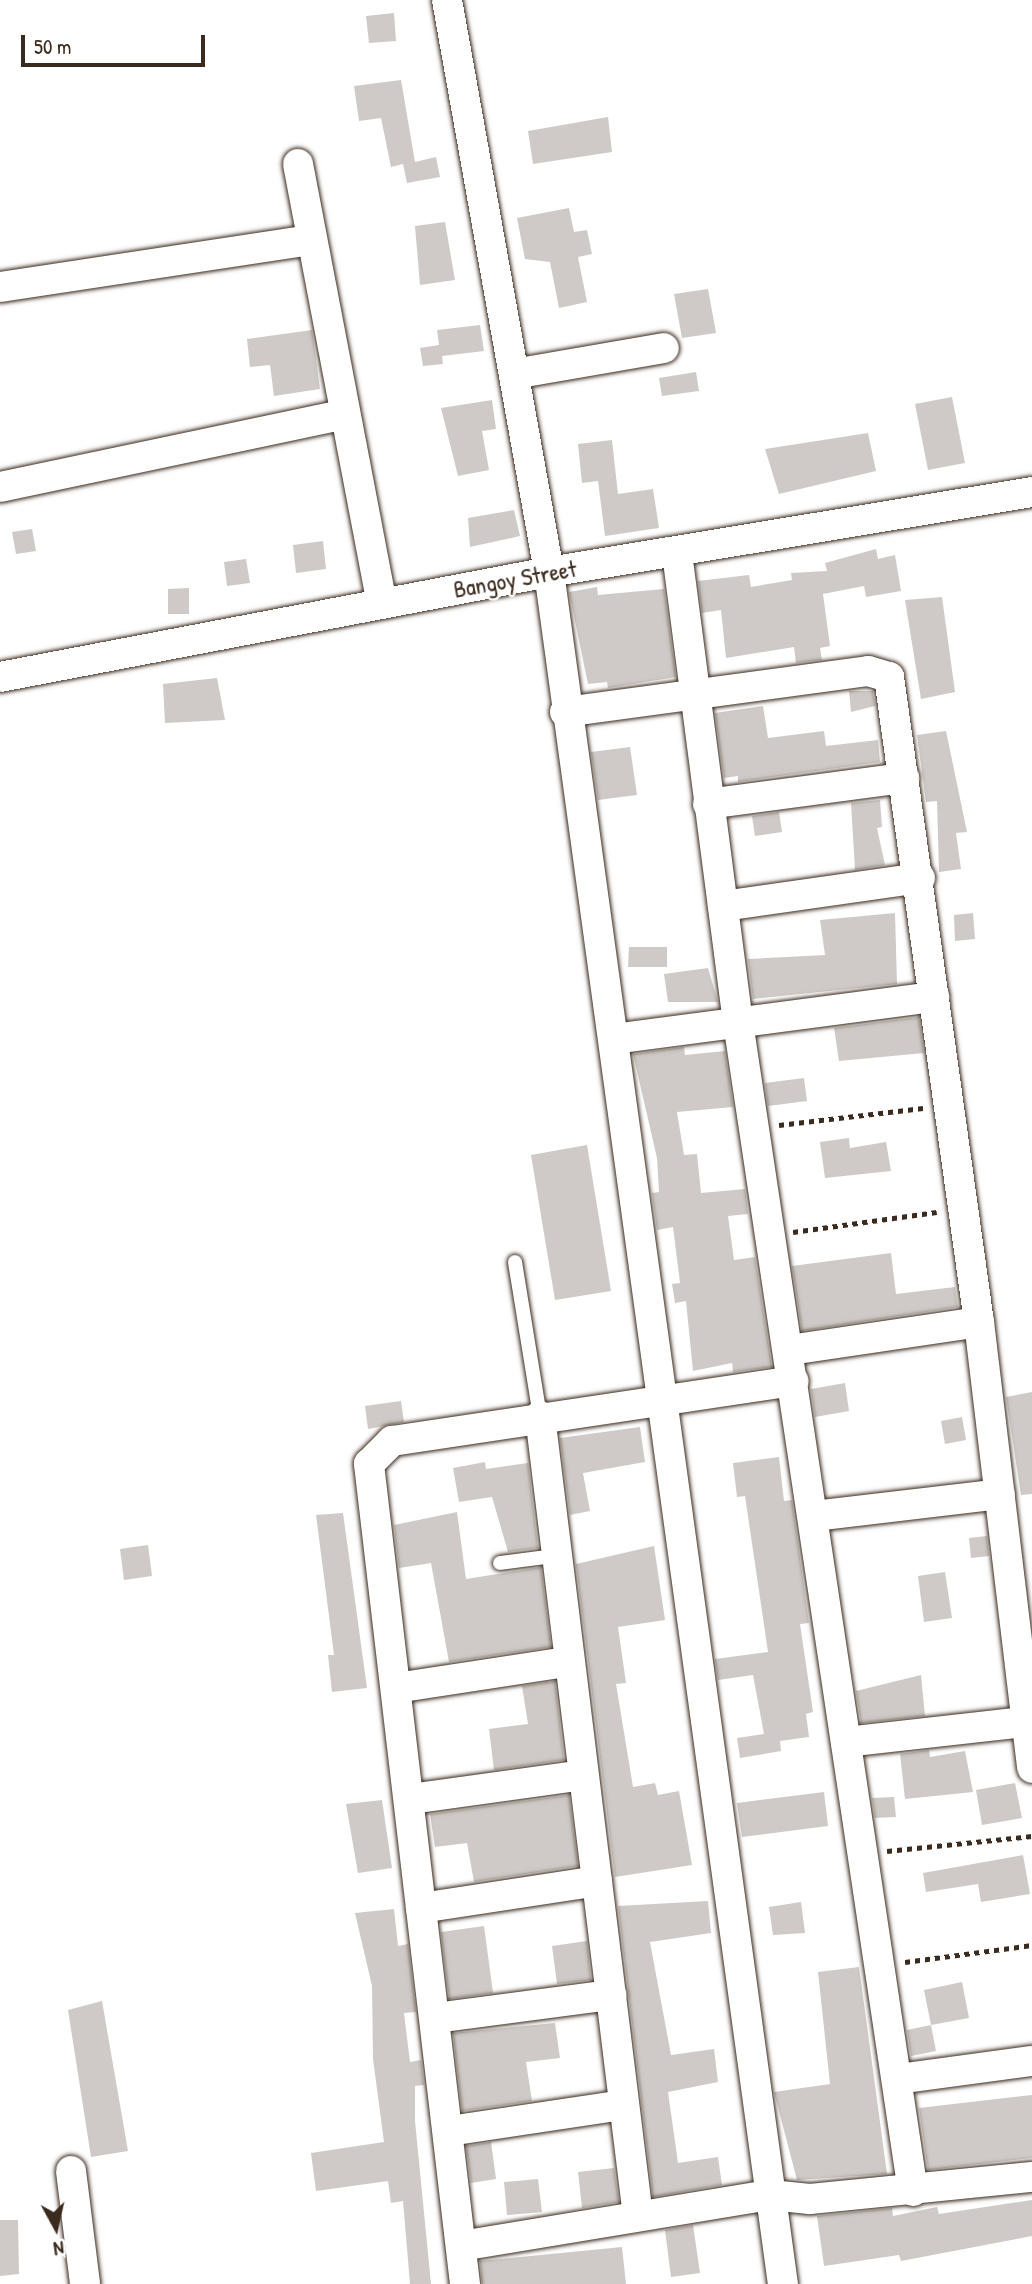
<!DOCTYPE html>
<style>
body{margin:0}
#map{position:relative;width:1032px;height:2284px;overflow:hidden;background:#fff;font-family:"Patrick Hand",sans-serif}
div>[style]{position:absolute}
.building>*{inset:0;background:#cfcac7}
.path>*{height:4.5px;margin-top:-2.25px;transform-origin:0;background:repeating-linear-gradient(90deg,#3b2a1e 0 5px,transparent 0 10px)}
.roads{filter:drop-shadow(0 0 2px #3b2a1e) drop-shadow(0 0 2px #3b2a1e)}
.lane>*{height:14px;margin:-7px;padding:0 7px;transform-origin:7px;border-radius:7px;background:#fff}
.street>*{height:30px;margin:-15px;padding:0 15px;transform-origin:15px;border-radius:15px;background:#fff}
span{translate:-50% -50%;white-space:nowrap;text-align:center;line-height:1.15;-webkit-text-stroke:5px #fff;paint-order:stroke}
.street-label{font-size:24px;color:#3b2a1e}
.north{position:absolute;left:21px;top:2193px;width:70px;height:70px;-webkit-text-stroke:5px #fff;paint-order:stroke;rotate:172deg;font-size:19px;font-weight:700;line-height:28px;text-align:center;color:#3b2a1e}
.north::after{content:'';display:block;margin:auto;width:24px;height:32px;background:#3b2a1e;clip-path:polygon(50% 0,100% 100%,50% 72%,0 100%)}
.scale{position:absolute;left:21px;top:35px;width:184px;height:32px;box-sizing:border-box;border:4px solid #3b2a1e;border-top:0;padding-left:9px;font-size:21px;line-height:24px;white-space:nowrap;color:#3b2a1e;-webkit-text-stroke:5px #fff;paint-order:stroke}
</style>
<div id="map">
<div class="building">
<div style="clip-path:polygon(394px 13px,396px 41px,369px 43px,366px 16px)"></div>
<div style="clip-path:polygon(401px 80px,415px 162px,436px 157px,440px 177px,407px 183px,403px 164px,391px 167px,381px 118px,359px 121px,354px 86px)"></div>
<div style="clip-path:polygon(608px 117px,612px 152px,533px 164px,528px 131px)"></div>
<div style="clip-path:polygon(569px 208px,574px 232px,587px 230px,592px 254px,578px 257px,587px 302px,559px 308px,550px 262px,525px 259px,517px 218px)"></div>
<div style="clip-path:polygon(445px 222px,455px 280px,420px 285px,415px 226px)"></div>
<div style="clip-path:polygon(708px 289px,716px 333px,682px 338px,674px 294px)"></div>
<div style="clip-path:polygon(480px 325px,484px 351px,442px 356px,443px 364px,423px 366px,420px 348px,439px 345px,437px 330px)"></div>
<div style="clip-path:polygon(312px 330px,320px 389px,274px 396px,270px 365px,250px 367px,247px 339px)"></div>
<div style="clip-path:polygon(696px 372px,699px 391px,662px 396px,659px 378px)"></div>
<div style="clip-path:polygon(952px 397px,965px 463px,928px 470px,915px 404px)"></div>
<div style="clip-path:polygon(492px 400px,496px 429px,482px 431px,489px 470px,458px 476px,441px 408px)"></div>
<div style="clip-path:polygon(868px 433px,876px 471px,779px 494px,765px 449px)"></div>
<div style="clip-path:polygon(612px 440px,618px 494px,653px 489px,659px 528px,605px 536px,598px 481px,582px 483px,578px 444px)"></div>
<div style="clip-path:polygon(514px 510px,520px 536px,470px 547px,468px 518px)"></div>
<div style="clip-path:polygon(32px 529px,36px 551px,16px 554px,12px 532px)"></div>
<div style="clip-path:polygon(323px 541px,326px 569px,296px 573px,293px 545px)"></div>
<div style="clip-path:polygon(876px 549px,878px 559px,895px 555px,901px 591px,866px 597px,864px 586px,823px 594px,830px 646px,820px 648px,822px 660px,796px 663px,794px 647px,726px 658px,721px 610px,702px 613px,698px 581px,749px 575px,751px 587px,792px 580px,791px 573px,827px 571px,825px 563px)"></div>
<div style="clip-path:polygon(246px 559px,250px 583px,227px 586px,224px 562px)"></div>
<div style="clip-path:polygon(597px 587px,598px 595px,664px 589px,676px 677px,608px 688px,607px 682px,588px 684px,569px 592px)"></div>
<div style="clip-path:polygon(189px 588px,189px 614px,168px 614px,168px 589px)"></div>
<div style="clip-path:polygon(942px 597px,955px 692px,921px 699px,905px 600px)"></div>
<div style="clip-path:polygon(217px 678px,225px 720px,165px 723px,163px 684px)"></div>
<div style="clip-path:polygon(849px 691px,873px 691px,875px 706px,851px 712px)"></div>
<div style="clip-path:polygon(763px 706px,768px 738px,824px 731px,826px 746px,878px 740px,880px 762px,738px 782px,738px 776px,724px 778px,715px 713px)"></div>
<div style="clip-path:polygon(946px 731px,967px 832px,956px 833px,961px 869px,939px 872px,937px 801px,926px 802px,917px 735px)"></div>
<div style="clip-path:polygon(630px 747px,637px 795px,598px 800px,591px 752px)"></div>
<div style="clip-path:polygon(880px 800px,882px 827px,877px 828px,885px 865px,855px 870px,851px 803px)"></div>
<div style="clip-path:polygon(779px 812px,782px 832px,755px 836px,752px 816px)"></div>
<div style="clip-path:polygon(895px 913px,897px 984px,753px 999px,748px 959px,825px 955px,820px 920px)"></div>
<div style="clip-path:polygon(973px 913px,975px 939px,955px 941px,954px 915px)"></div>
<div style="clip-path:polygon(629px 947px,667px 947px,667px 967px,628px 967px)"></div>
<div style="clip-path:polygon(708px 968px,718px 1002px,668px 1002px,664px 974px)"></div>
<div style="clip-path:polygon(919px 1017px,924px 1053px,839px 1061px,834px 1028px)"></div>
<div style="clip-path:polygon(684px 1047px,685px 1055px,725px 1051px,733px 1107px,677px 1112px,684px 1155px,697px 1154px,701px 1193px,745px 1189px,748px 1214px,728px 1216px,734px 1260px,755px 1257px,772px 1367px,733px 1372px,732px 1363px,693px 1371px,686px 1301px,675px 1303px,672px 1284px,680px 1283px,673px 1227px,657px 1230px,652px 1193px,659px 1192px,657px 1158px,633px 1054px)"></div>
<div style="clip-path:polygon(804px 1078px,807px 1101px,768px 1106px,765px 1083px)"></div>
<div style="clip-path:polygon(849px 1138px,850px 1148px,886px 1142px,891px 1171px,825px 1178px,820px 1142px)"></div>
<div style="clip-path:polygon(587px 1145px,611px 1291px,555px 1300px,531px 1155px)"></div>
<div style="clip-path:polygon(891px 1253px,896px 1294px,955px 1287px,958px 1307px,802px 1331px,792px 1266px)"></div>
<div style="clip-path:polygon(845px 1383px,849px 1411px,815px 1417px,811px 1389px)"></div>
<div style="clip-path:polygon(1032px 1392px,1032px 1494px,1021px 1495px,1006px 1397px)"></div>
<div style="clip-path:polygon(401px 1401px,404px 1422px,368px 1429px,365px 1406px)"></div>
<div style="clip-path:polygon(962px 1417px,966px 1440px,945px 1444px,941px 1421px)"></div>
<div style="clip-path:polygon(640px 1427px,645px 1462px,583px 1473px,590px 1511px,570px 1515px,560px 1438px)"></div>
<div style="clip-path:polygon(779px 1457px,784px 1501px,792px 1500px,809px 1623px,800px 1624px,813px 1712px,806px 1714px,809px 1737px,780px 1741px,781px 1751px,740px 1758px,737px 1738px,764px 1734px,753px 1675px,718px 1680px,715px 1659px,768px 1652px,745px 1496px,737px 1497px,733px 1463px)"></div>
<div style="clip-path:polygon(485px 1462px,486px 1469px,528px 1463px,538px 1548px,508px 1552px,492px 1497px,459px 1502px,453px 1468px)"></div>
<div style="clip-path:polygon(457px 1512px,466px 1579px,541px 1567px,551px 1647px,449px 1662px,431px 1563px,399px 1568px,394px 1525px)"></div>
<div style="clip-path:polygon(343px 1513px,367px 1688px,332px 1692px,328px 1655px,334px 1655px,316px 1515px)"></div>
<div style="clip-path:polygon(987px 1536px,989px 1556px,971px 1558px,969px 1538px)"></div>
<div style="clip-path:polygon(148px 1545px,152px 1576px,124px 1580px,120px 1549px)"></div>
<div style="clip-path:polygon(654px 1546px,665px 1620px,618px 1627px,626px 1683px,616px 1684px,633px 1787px,655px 1783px,658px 1795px,679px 1791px,692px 1865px,615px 1877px,576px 1564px)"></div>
<div style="clip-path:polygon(945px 1572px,952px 1618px,924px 1622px,918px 1576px)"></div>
<div style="clip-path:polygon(921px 1675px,925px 1716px,861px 1723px,856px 1691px)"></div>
<div style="clip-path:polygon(555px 1681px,564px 1760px,494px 1770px,489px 1729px,528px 1724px,522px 1686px)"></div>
<div style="clip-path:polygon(929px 1750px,930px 1757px,965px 1751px,973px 1792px,905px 1799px,900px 1754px)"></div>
<div style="clip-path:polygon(1015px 1783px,1022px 1818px,982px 1825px,976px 1790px)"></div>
<div style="clip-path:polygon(824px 1792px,828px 1826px,742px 1837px,737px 1803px)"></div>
<div style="clip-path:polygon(569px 1795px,578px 1866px,474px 1882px,467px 1843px,435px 1847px,430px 1814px)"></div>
<div style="clip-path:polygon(894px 1797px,896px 1817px,875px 1818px,872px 1798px)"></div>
<div style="clip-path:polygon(382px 1800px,392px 1868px,358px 1873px,346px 1804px)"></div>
<div style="clip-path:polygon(1023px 1855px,1030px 1894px,981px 1902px,978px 1884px,926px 1892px,923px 1873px)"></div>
<div style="clip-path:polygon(708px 1901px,711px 1933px,650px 1942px,671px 2055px,714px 2049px,718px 2082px,668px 2092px,678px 2163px,718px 2157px,722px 2185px,653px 2197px,618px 1906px)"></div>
<div style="clip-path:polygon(801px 1902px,805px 1933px,773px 1935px,769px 1907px)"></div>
<div style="clip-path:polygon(394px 1909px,398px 1946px,408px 1944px,416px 2012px,404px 2013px,410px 2062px,421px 2060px,424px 2085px,415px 2086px,415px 2121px,431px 2284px,410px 2284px,403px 2201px,391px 2203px,388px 2181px,316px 2191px,311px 2153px,384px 2142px,373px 2059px,372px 1986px,355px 1913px)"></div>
<div style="clip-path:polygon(484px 1926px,493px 1993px,449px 1999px,441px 1932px)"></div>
<div style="clip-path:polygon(587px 1941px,591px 1980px,557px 1984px,552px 1946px)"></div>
<div style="clip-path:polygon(859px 1967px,887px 2174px,797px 2180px,774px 2092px,830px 2084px,818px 1972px)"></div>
<div style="clip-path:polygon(962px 1982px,969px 2018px,931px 2025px,924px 1990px)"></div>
<div style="clip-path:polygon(102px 2001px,128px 2151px,91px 2157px,68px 2010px)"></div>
<div style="clip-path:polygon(555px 2023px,560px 2058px,526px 2062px,532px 2101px,462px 2111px,453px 2033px)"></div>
<div style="clip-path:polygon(931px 2025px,936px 2051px,911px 2056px,907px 2030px)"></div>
<div style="clip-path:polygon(1032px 2095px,1032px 2158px,928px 2170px,919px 2108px)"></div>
<div style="clip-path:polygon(491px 2142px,496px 2179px,471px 2183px,466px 2146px)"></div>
<div style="clip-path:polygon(614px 2168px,619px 2202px,582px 2208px,578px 2172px)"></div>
<div style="clip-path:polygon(538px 2179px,542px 2212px,507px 2215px,504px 2182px)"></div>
<div style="clip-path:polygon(1032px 2200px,1032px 2236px,901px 2261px,899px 2255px,824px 2266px,817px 2216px,892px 2208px,893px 2216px,937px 2207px,939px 2214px)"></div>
<div style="clip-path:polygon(0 2220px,18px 2220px,19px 2274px,0 2276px)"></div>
<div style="clip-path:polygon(693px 2225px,700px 2273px,671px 2277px,665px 2230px)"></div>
<div style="clip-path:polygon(622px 2247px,626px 2284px,482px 2284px,480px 2261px)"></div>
</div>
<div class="path">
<div style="left:779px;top:1125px;width:145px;rotate:-6.7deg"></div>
<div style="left:793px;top:1232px;width:145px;rotate:-7.9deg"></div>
<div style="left:887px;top:1851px;width:146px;rotate:-5.9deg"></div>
<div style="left:905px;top:1962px;width:128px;rotate:-7.6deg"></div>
</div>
<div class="roads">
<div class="lane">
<div style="left:515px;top:1262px;width:156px;rotate:80.8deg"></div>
<div style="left:500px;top:1563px;width:54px;rotate:-7.4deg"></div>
</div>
<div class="street">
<div style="left:447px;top:0;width:581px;rotate:79.89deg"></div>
<div style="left:549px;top:572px;width:1728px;rotate:82.22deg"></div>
<div style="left:298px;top:164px;width:447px;rotate:79.2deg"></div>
<div style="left:0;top:287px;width:315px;rotate:-8.6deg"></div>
<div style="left:514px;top:374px;width:152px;rotate:-9.8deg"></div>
<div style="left:0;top:487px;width:349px;rotate:-11.9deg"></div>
<div style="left:677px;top:553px;width:473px;rotate:82.6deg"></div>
<div style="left:738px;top:1022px;width:1182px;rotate:81.49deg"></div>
<div style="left:0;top:677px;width:559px;rotate:-10.83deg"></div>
<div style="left:549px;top:572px;width:490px;rotate:-9.4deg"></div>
<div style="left:565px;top:712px;width:306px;rotate:-7.7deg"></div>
<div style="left:868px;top:671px;width:22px;rotate:16deg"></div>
<div style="left:889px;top:677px;width:651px;rotate:82.06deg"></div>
<div style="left:979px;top:1322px;width:449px;rotate:83.2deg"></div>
<div style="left:708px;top:804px;width:198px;rotate:-7.6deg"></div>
<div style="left:723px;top:906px;width:199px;rotate:-8.1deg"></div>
<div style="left:614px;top:1039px;width:323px;rotate:-7.5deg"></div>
<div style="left:790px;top:1350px;width:191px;rotate:-8.4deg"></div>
<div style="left:540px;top:1416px;width:806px;rotate:83.02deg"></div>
<div style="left:814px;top:1516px;width:187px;rotate:-6.7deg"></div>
<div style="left:396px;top:1688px;width:172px;rotate:-8.7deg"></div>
<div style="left:846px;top:1742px;width:180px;rotate:-6.4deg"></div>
<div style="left:410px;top:1799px;width:174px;rotate:-7.9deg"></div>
<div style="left:421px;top:1908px;width:178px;rotate:-8.7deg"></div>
<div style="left:436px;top:2018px;width:177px;rotate:-7.5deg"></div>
<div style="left:898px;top:2079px;width:135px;rotate:-7.7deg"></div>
<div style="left:449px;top:2131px;width:176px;rotate:-8.5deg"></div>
<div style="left:71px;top:2171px;width:114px;rotate:82.9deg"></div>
<div style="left:461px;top:2246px;width:313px;rotate:-9.4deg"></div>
<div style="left:770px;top:2195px;width:40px;rotate:5.7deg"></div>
<div style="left:810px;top:2199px;width:223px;rotate:-5.7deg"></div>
<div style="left:465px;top:2284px;width:826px;rotate:-96.68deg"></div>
<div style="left:369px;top:1464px;width:33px;rotate:-45deg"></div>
<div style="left:392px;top:1441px;width:406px;rotate:-8.5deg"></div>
</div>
</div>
<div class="street-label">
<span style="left:515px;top:579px;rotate:-10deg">Bangoy Street</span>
</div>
<div class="north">N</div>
<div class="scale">50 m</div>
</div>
